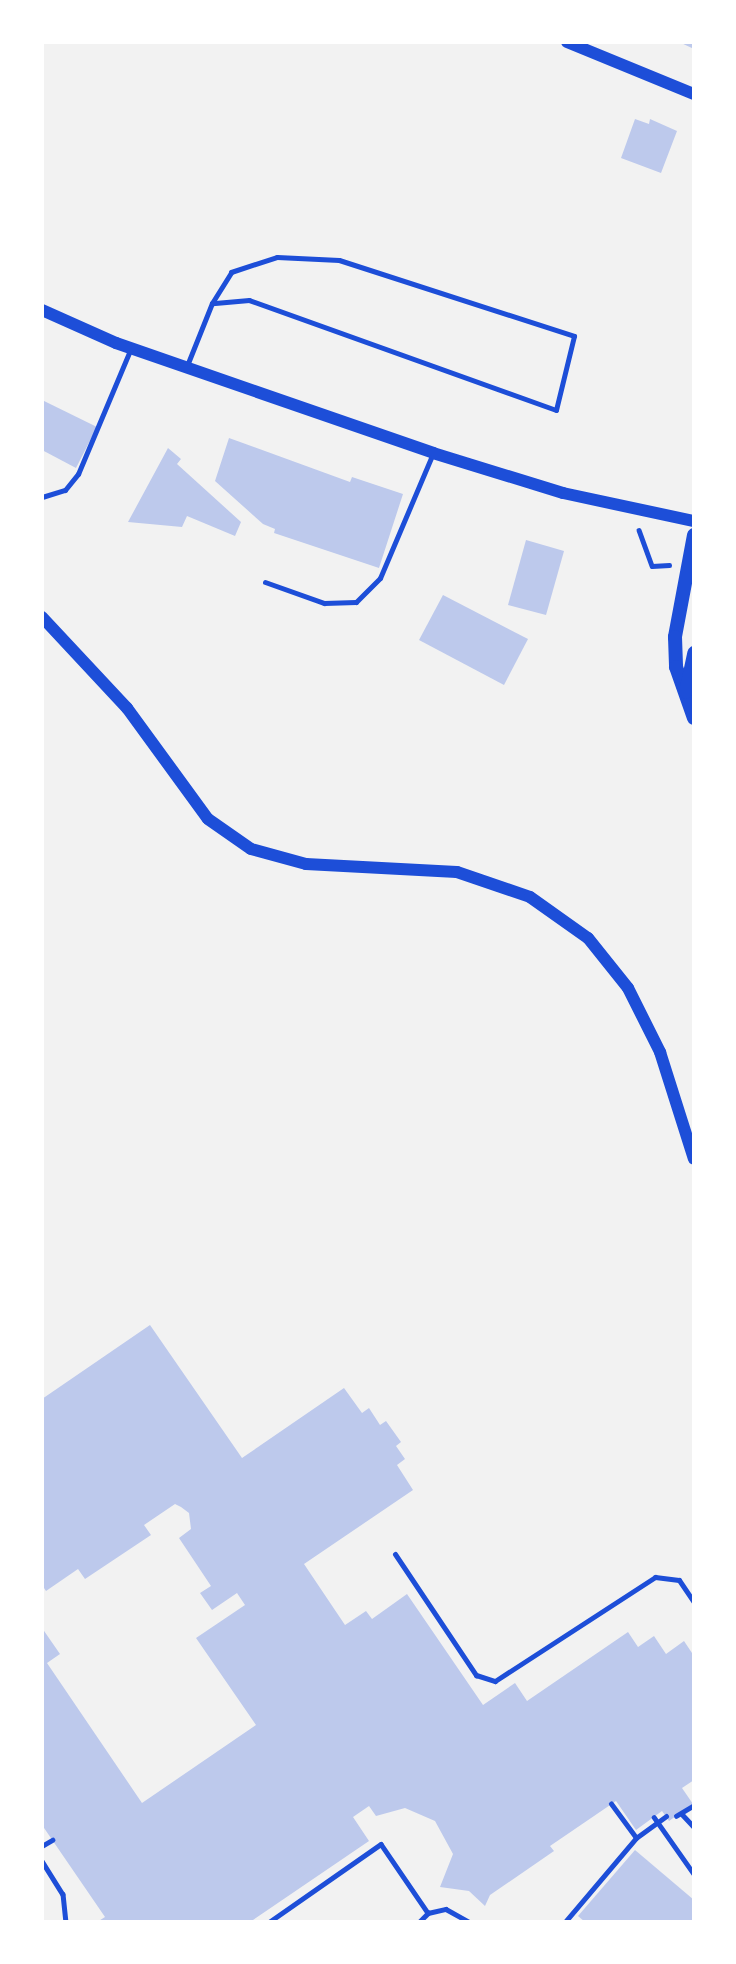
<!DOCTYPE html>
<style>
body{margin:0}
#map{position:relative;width:736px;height:1964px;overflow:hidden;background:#f2f2f2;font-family:"Noto Serif",serif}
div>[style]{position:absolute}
.building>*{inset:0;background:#bdc9ec}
.path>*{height:4.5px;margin:-2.25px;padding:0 2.25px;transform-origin:2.25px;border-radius:2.25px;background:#1d4ed8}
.service>*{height:5px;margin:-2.5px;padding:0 2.5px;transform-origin:2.5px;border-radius:2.5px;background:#1d4ed8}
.tertiary>*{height:12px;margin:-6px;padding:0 6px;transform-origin:6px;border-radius:6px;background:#1d4ed8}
.secondary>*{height:14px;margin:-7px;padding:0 7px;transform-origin:7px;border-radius:7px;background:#1d4ed8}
span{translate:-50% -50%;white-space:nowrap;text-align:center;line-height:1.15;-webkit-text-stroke:7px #fff;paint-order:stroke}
.frame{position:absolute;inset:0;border:44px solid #fff;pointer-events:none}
</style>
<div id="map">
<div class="building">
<div style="clip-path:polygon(679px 42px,694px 42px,694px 49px)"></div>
<div style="clip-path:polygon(635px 119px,649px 124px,650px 119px,677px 131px,661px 173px,621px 158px)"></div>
<div style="clip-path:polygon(42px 400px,97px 427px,76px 468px,42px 450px)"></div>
<div style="clip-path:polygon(229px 438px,350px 482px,352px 477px,403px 494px,379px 568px,274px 533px,275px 529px,263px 524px,215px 481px)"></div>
<div style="clip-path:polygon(168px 448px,181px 459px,177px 464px,241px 522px,235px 536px,187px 516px,182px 527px,128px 522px)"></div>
<div style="clip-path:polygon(526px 540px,564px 551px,546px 615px,508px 605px)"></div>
<div style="clip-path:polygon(443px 595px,528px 639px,504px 685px,419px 640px)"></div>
<div style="clip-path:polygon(150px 1325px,242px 1458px,344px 1388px,362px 1413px,369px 1408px,380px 1425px,386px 1421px,401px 1442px,396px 1446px,405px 1459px,397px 1465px,413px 1490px,304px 1564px,345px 1625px,366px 1611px,372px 1619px,407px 1594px,483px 1705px,515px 1683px,527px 1701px,628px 1632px,638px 1647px,654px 1636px,666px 1654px,684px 1641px,694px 1656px,694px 1780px,682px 1788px,693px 1804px,669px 1821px,662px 1811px,636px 1830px,616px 1801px,550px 1846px,554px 1851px,490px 1895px,485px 1906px,469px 1891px,440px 1887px,453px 1854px,435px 1821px,405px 1808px,376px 1816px,369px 1806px,353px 1817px,369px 1841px,250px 1922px,97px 1922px,105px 1917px,42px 1825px,42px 1628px,60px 1654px,47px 1663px,142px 1803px,256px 1725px,196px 1638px,245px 1605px,237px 1593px,212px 1610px,200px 1593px,211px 1586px,179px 1538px,191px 1529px,189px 1513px,181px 1507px,175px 1504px,144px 1525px,151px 1535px,85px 1579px,78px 1569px,46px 1591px,42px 1585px,42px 1399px)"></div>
<div style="clip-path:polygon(635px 1850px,694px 1900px,694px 1922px,585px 1922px,578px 1916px)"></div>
</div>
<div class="path">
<div style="left:639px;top:530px;width:38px;rotate:70deg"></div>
<div style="left:652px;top:566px;width:17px;rotate:-3deg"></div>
<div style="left:682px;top:1814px;width:18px;rotate:47deg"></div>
<div style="left:676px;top:1816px;width:21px;rotate:-31deg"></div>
<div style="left:654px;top:1817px;width:70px;rotate:54.9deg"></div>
<div style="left:636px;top:1838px;width:37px;rotate:-36deg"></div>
<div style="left:42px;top:1846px;width:12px;rotate:-31deg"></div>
<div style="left:42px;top:1861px;width:39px;rotate:58deg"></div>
<div style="left:63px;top:1894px;width:28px;rotate:84deg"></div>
<div style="left:269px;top:1922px;width:136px;rotate:-34.9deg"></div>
<div style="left:381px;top:1844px;width:83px;rotate:55.7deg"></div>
<div style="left:419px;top:1922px;width:13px;rotate:-45deg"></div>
<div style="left:428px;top:1913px;width:18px;rotate:-13deg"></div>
<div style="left:446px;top:1909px;width:26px;rotate:29deg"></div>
<div style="left:565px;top:1922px;width:110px;rotate:-49.8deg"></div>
<div style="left:636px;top:1838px;width:42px;rotate:-126.3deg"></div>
</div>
<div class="service">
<div style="left:186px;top:368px;width:70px;rotate:-68.2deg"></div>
<div style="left:212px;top:303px;width:36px;rotate:-58deg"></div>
<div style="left:231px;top:272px;width:48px;rotate:-18.1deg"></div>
<div style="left:277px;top:257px;width:62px;rotate:2.8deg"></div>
<div style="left:339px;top:260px;width:247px;rotate:17.9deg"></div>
<div style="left:574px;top:336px;width:76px;rotate:103.7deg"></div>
<div style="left:556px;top:410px;width:326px;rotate:-160.3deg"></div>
<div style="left:249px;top:300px;width:37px;rotate:175deg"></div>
<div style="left:42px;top:497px;width:24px;rotate:-17deg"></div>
<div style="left:65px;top:490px;width:21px;rotate:-51deg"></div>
<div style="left:78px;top:474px;width:137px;rotate:-67.2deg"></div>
<div style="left:265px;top:582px;width:63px;rotate:19.6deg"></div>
<div style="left:324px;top:603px;width:32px;rotate:-2deg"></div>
<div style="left:356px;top:602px;width:34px;rotate:-45deg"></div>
<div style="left:380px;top:578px;width:136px;rotate:-67deg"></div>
<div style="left:395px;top:1554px;width:146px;rotate:56.2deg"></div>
<div style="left:476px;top:1675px;width:20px;rotate:18deg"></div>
<div style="left:495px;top:1681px;width:191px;rotate:-33deg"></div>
<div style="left:655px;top:1577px;width:24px;rotate:7deg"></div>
<div style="left:679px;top:1580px;width:27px;rotate:56deg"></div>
</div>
<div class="tertiary">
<div style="left:567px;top:42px;width:137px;rotate:22.3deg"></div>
<div style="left:42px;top:310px;width:81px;rotate:24deg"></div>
<div style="left:116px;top:343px;width:336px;rotate:19.1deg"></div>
<div style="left:433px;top:453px;width:136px;rotate:17.1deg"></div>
<div style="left:563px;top:493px;width:134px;rotate:12.1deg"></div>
<div style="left:42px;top:617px;width:125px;rotate:47deg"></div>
<div style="left:127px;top:708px;width:137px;rotate:53.9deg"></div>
<div style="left:208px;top:819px;width:52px;rotate:34.9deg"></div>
<div style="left:251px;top:849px;width:57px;rotate:15.3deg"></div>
<div style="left:306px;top:864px;width:151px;rotate:3deg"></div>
<div style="left:457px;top:872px;width:77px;rotate:18.9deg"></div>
<div style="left:530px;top:897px;width:71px;rotate:35.3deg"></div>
<div style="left:588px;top:938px;width:64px;rotate:51.3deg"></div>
<div style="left:628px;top:988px;width:72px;rotate:63.4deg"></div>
<div style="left:660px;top:1052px;width:112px;rotate:72.4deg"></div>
</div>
<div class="secondary">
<div style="left:694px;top:535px;width:104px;rotate:100.6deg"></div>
<div style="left:675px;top:637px;width:30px;rotate:88deg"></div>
<div style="left:676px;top:667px;width:54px;rotate:70.6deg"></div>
<div style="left:686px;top:692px;width:40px;rotate:-78deg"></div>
</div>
<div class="frame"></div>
</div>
